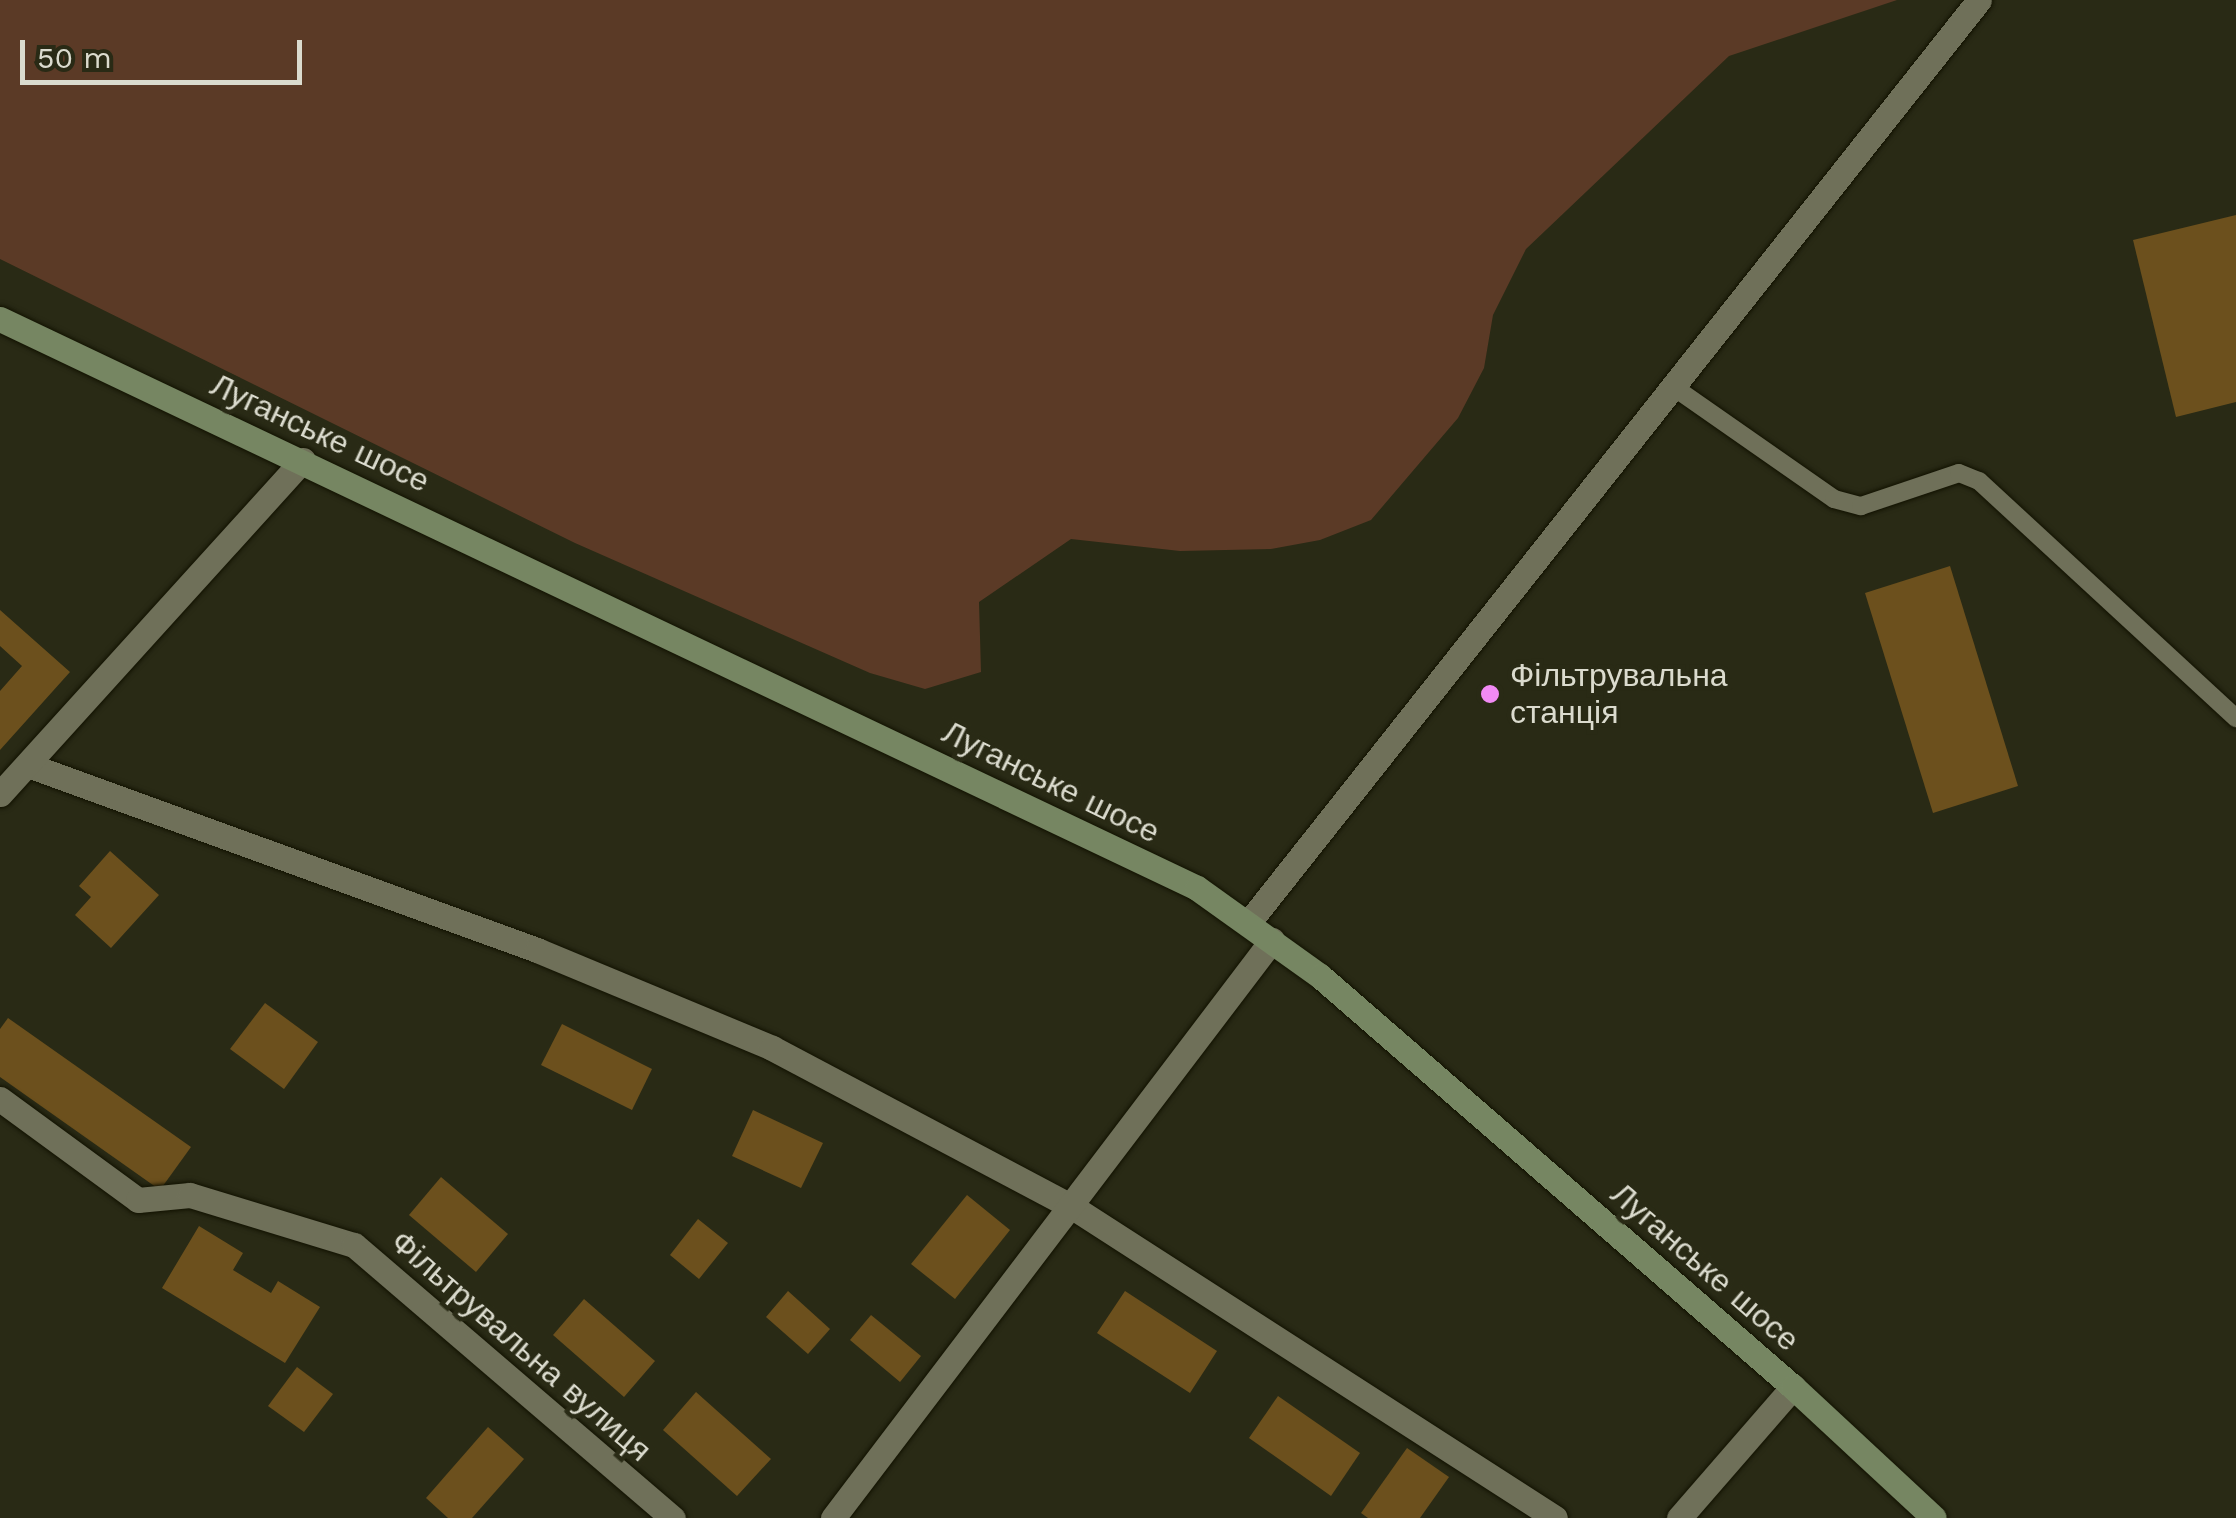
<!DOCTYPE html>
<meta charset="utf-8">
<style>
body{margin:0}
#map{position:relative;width:2236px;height:1518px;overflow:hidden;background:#292a15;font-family:"Work Sans",sans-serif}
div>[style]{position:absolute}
.green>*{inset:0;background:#5b3a26}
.building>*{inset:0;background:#6c501d}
.roads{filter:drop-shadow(0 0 2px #121201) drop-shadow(0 0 2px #121201)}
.service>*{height:18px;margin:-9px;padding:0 9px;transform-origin:9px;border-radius:9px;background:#6f7059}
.minor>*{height:25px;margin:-12.5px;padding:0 12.5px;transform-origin:12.5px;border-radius:12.5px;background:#6f7059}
.tertiary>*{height:25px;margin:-12.5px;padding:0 12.5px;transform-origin:12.5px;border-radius:12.5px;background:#6f7059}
.secondary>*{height:25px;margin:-12.5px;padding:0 12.5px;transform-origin:12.5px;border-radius:12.5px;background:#768662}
.dots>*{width:28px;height:28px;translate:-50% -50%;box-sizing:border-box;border:5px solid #292a15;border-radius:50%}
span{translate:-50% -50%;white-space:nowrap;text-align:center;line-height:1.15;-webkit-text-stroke:9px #292a15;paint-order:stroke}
.street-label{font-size:32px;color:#dbdbce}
.poi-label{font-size:32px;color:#dbdbce}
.left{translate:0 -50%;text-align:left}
.scale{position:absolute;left:20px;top:40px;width:282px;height:45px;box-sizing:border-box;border:5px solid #dbdbce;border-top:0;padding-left:12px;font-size:30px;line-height:35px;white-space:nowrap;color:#dbdbce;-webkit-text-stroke:8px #292a15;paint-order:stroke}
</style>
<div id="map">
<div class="green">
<div style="clip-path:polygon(0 0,1897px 0,1729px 56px,1526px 249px,1493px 315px,1484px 368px,1458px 418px,1371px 520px,1320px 540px,1271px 549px,1180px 551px,1071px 539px,979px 602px,981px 672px,925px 689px,870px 673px,575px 543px,0 259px)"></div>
</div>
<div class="building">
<div style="clip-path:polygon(2236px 215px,2236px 402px,2176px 417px,2133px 240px)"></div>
<div style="clip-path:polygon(1950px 566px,2018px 786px,1933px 813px,1865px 593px)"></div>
<div style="clip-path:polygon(0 610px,70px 672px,0 750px,0 691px,22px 666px,0 646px)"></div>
<div style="clip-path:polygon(110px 851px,159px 895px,111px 948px,75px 915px,91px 897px,79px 886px)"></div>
<div style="clip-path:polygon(265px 1003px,318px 1042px,284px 1089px,230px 1049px)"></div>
<div style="clip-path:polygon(8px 1018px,191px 1147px,160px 1190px,0 1077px,0 1029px)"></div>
<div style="clip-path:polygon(562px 1024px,652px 1069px,632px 1110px,541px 1065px)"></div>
<div style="clip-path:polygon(753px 1110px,823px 1143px,801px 1188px,732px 1156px)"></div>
<div style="clip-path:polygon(441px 1177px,508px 1234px,476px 1272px,409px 1215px)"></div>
<div style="clip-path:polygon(967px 1195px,1010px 1230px,955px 1299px,911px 1264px)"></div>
<div style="clip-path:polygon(698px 1219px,728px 1243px,699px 1279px,670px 1255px)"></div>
<div style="clip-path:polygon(199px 1226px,243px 1253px,233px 1270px,271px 1293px,278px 1281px,320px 1307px,285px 1363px,162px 1288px)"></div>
<div style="clip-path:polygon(788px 1291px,830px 1329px,808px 1354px,766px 1317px)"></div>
<div style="clip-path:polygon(1125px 1291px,1217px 1351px,1190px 1393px,1097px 1333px)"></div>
<div style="clip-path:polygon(584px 1299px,655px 1361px,624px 1397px,553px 1335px)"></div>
<div style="clip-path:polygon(871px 1315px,921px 1356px,900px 1382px,850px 1340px)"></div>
<div style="clip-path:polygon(297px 1367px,333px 1394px,304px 1432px,268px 1406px)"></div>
<div style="clip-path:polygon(696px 1392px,771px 1459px,737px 1496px,663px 1430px)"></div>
<div style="clip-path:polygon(1278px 1396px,1360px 1453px,1331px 1496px,1249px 1438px)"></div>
<div style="clip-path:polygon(488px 1427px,524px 1459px,472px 1518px,448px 1518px,426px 1498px)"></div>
<div style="clip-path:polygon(1407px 1448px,1449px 1477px,1420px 1518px,1368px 1518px,1361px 1513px)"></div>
</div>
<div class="roads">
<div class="service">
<div style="left:1675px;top:388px;width:194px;rotate:34.9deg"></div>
<div style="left:1834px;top:499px;width:28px;rotate:15deg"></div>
<div style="left:1861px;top:506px;width:103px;rotate:-18.6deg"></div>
<div style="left:1959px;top:473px;width:22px;rotate:22deg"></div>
<div style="left:1979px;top:481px;width:350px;rotate:42.7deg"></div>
</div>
<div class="minor">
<div style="left:28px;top:765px;width:542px;rotate:19.97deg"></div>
<div style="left:537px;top:950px;width:255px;rotate:22.6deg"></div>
<div style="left:772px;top:1048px;width:342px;rotate:27.9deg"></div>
<div style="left:1074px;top:1208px;width:572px;rotate:32.8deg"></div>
<div style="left:0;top:794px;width:451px;rotate:-47.8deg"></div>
<div style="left:0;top:1099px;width:171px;rotate:36.2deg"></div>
<div style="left:138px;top:1200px;width:52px;rotate:-5.5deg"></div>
<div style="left:190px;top:1195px;width:171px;rotate:17deg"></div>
<div style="left:354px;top:1245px;width:420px;rotate:40.6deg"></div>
<div style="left:833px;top:1518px;width:726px;rotate:-52.78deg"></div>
</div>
<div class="tertiary">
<div style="left:1249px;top:922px;width:1176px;rotate:-51.63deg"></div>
<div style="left:1679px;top:1518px;width:174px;rotate:-49deg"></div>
</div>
<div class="secondary">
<div style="left:0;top:319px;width:1325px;rotate:25.42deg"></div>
<div style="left:1197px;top:888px;width:151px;rotate:35.6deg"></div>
<div style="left:1320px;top:976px;width:627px;rotate:40.99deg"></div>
<div style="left:1793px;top:1387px;width:192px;rotate:42.9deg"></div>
</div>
</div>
<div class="dots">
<div style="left:1490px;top:694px;background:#f18af4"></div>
</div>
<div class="street-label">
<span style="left:320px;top:433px;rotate:25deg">Луганське шосе</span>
<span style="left:1051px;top:782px;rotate:26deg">Луганське шосе</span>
<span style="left:1705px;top:1267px;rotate:41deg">Луганське шосе</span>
<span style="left:521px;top:1346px;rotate:41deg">Фільтрувальна вулиця</span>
</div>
<div class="poi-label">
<span class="left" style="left:1510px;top:694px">Фільтрувальна<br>станція</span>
</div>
<div class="scale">50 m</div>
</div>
